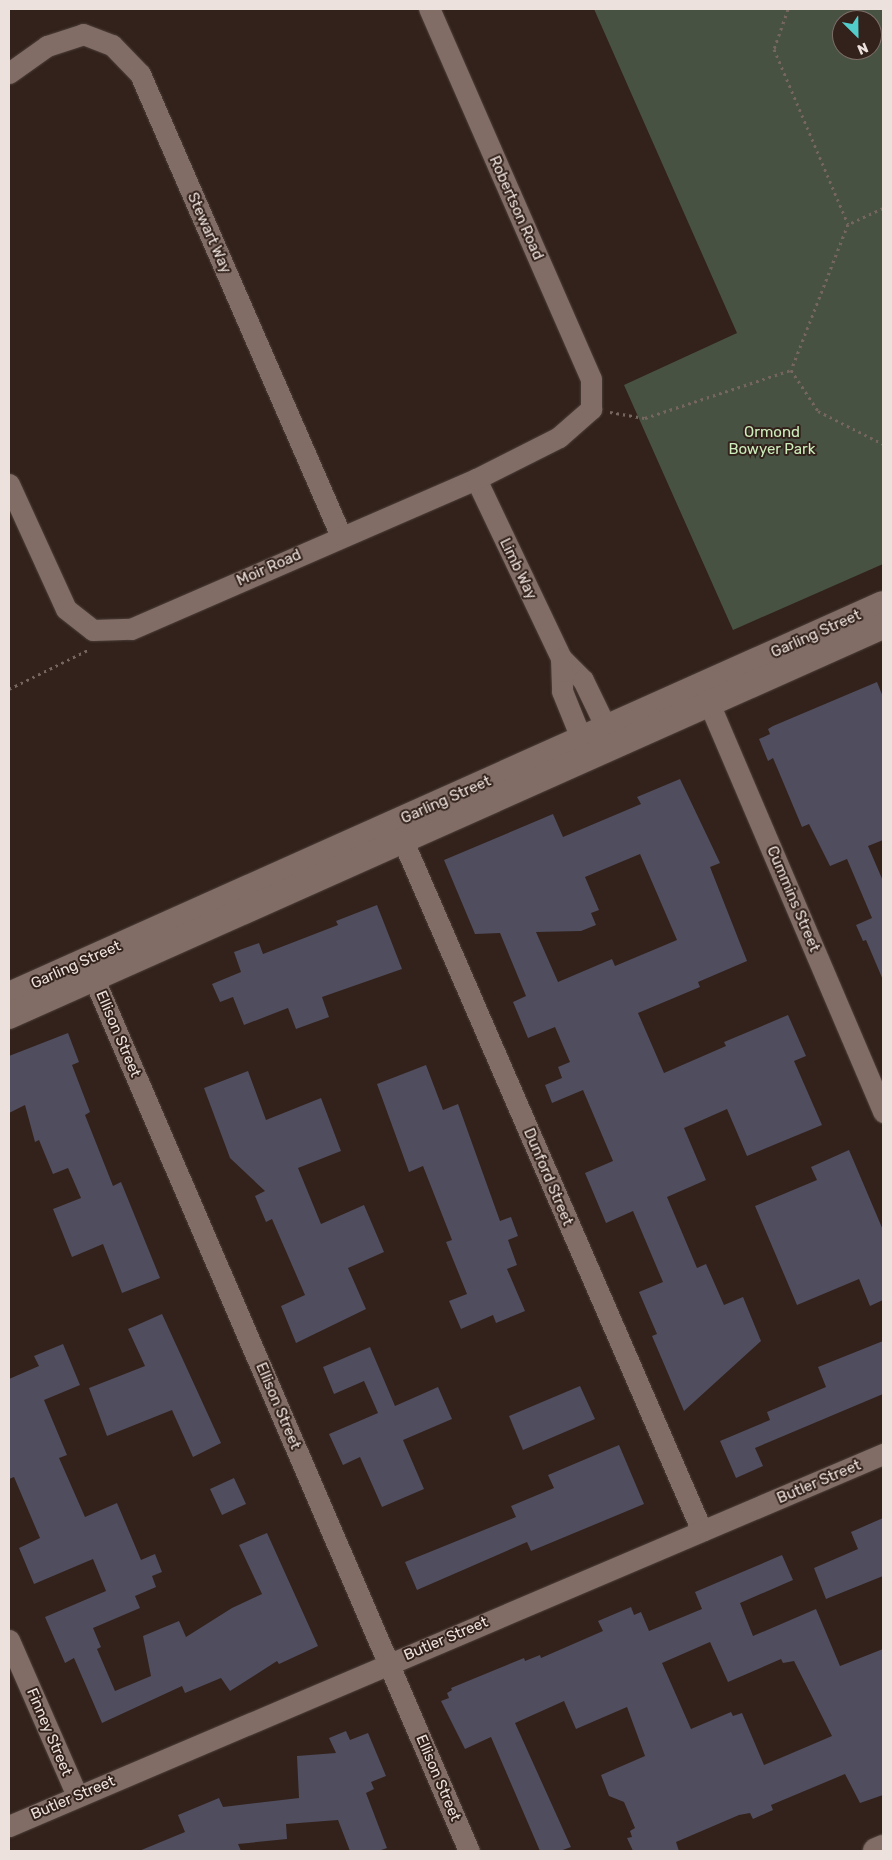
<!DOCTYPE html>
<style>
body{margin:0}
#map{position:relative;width:892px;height:1860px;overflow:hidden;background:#32221b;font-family:Rubik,sans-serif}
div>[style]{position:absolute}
.green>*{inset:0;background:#485243}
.building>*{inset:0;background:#504d5e}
.path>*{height:3px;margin-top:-1.5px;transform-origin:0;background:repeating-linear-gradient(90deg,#756660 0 2.5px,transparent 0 6.5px)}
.roads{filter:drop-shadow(0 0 1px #4c3e3a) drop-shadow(0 0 1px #4c3e3a)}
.minor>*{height:21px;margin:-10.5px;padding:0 10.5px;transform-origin:10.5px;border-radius:10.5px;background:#816d66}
.tertiary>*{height:26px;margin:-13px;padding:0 13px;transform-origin:13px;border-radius:13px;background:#816d66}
span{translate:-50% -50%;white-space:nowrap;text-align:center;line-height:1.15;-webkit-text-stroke:4px #32221b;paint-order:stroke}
.street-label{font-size:15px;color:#ede1dd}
.park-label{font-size:15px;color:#cdeebc}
.frame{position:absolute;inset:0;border:10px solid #ede1dd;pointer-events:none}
.north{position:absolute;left:832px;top:10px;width:50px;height:50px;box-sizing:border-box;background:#32221b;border:1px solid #7d6e69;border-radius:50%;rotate:157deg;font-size:14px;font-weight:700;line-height:20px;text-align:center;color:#ede1dd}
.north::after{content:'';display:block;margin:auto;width:18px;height:22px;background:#52cdcc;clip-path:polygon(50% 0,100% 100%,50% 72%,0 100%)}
</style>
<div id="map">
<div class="green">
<div style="clip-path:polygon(evenodd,594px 9px,883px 9px,883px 564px,733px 630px,624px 385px,737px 333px,594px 9px,842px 20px,872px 20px,872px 50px,842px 50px,842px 20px)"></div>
</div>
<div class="building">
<div style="clip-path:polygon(877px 682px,883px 697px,883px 840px,868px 846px,883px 881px,883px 980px,866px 940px,863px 941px,856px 925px,872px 918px,847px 859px,830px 866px,809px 824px,802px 827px,773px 758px,768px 761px,759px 739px,770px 734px,768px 729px,773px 726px)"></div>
<div style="clip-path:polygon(evenodd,680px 779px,720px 863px,710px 867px,747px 961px,698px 982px,700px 987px,638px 1013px,664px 1073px,726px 1046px,724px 1042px,788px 1015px,806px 1056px,794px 1061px,822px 1125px,747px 1156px,727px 1109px,684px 1128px,706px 1180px,667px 1197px,697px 1268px,706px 1264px,724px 1305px,743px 1297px,761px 1341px,684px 1411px,652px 1336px,657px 1334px,639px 1292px,663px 1282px,633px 1211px,606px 1223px,585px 1173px,613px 1161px,583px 1090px,552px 1103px,545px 1085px,562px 1078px,558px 1067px,570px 1062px,555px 1027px,528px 1038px,513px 1002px,526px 996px,500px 933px,475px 934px,444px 860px,553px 814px,563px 837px,641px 804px,637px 797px,680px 779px,640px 854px,677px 940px,615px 966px,612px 959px,558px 982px,536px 932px,581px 931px,596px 925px,591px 913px,599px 910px,585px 877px,640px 854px)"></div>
<div style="clip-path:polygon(377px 905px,402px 969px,322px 997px,329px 1017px,296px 1029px,288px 1008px,244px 1025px,233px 997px,220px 1002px,212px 984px,241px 972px,234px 952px,259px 943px,263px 954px,338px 925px,336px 921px)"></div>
<div style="clip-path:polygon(68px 1033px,79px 1062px,72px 1065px,90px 1112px,85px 1115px,113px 1186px,121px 1182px,160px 1278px,122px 1293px,103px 1244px,72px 1257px,53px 1209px,81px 1198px,68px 1168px,53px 1174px,39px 1140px,35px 1142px,25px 1105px,9px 1113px,9px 1056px)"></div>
<div style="clip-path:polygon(426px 1065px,443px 1110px,458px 1104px,500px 1221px,511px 1217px,518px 1236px,508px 1240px,517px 1265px,507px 1269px,525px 1311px,496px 1323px,493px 1315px,461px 1329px,449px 1301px,467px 1294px,446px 1242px,452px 1240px,423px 1166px,409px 1172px,377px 1084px)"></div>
<div style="clip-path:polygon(248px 1071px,266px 1120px,321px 1098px,341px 1151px,298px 1168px,321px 1224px,364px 1205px,384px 1252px,348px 1268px,366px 1309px,296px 1343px,281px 1306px,305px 1295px,272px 1219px,266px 1222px,255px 1196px,265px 1191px,230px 1158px,204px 1088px)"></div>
<div style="clip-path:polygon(849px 1150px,883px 1230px,883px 1300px,870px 1306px,859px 1279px,797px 1305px,755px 1206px,817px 1180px,811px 1167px)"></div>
<div style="clip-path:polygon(162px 1314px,221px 1443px,193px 1457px,172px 1410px,107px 1436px,89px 1388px,145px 1366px,128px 1329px)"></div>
<div style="clip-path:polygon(883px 1341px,883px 1394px,755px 1448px,763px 1466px,736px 1478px,720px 1441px,770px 1420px,767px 1412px,826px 1387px,818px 1367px)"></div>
<div style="clip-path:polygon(63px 1344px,80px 1385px,44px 1400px,67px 1455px,59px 1458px,85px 1517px,117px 1503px,141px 1560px,155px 1554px,162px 1572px,152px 1576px,156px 1587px,135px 1596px,140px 1608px,93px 1628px,101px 1647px,97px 1649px,115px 1691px,151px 1676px,143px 1636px,179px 1621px,186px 1637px,232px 1608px,262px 1594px,239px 1545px,267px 1533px,318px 1646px,279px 1664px,277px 1661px,230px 1691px,221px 1678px,185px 1693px,182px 1686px,102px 1723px,74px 1658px,65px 1663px,45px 1617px,106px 1591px,93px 1559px,34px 1584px,19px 1548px,40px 1538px,14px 1477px,9px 1479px,9px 1379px,39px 1366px,34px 1356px)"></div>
<div style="clip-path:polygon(370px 1347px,395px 1406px,438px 1387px,452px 1419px,403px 1440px,424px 1489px,382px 1507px,360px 1457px,343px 1465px,329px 1434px,378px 1413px,364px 1381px,334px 1394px,323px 1367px)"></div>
<div style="clip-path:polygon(580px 1386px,595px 1419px,523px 1450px,509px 1416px)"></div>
<div style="clip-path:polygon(619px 1445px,644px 1504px,531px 1551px,527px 1542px,417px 1590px,405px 1562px,516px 1517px,511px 1506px,554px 1488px,548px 1475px)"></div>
<div style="clip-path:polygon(234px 1478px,246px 1504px,222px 1515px,210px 1489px)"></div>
<div style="clip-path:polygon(883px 1518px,883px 1576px,826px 1599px,814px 1568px,858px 1549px,851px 1532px)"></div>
<div style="clip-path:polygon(evenodd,782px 1555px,793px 1580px,740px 1603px,753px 1636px,816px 1609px,840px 1666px,883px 1649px,883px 1795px,860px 1803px,845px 1774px,771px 1805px,773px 1810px,753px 1819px,750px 1813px,739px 1815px,676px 1842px,679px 1851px,633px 1851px,627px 1838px,632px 1837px,630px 1831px,635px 1828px,624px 1802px,609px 1796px,601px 1775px,645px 1756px,627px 1707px,576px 1729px,564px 1701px,515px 1723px,571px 1847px,560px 1851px,540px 1851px,491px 1737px,465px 1749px,441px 1701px,449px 1698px,447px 1693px,452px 1690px,451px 1688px,524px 1658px,525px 1661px,540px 1655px,541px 1658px,603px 1631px,598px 1621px,631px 1607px,634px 1615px,641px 1612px,649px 1631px,702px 1609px,695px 1592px,782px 1555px,710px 1642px,728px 1682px,781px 1659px,783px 1663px,794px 1661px,832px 1736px,764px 1765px,742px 1713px,733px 1716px,731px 1712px,691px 1729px,662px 1663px,710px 1642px)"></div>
<div style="clip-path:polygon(346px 1731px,350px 1740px,368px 1733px,386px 1776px,371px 1782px,374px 1789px,366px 1793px,387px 1848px,378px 1851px,350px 1851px,338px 1820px,286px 1824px,287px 1839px,238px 1844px,241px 1851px,139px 1851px,185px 1832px,178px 1815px,219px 1798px,223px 1807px,299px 1798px,297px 1756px,336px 1753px,329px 1738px)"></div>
</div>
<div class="path">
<div style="left:788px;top:9px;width:42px;rotate:109.3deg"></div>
<div style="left:774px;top:49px;width:190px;rotate:67.1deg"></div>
<div style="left:883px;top:208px;width:38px;rotate:155deg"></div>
<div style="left:848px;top:224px;width:157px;rotate:111.3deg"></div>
<div style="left:791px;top:370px;width:49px;rotate:56.6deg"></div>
<div style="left:818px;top:411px;width:73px;rotate:26.9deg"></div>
<div style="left:610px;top:412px;width:36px;rotate:10deg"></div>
<div style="left:645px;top:418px;width:154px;rotate:-18.2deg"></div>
<div style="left:9px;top:689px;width:88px;rotate:-26.3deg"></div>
</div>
<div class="roads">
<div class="minor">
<div style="left:9px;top:73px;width:47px;rotate:-35.4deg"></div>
<div style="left:47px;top:46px;width:38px;rotate:-18deg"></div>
<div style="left:83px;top:34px;width:31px;rotate:21deg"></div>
<div style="left:112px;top:45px;width:40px;rotate:46deg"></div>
<div style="left:140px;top:74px;width:504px;rotate:66.49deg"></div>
<div style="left:476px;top:479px;width:198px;rotate:64.6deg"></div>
<div style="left:561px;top:658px;width:31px;rotate:45deg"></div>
<div style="left:583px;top:680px;width:69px;rotate:64.2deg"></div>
<div style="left:9px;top:484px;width:137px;rotate:65.5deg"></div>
<div style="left:66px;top:609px;width:34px;rotate:38deg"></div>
<div style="left:93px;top:630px;width:38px;rotate:-2deg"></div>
<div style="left:131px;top:629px;width:376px;rotate:-23.5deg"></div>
<div style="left:476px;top:479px;width:93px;rotate:-26.8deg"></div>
<div style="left:559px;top:437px;width:43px;rotate:-41.2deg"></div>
<div style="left:591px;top:409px;width:30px;rotate:-90deg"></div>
<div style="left:591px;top:379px;width:404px;rotate:-113.6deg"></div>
<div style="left:561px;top:658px;width:33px;rotate:88deg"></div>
<div style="left:562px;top:691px;width:67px;rotate:68deg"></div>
<div style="left:703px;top:689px;width:460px;rotate:66.9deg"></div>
<div style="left:397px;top:827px;width:767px;rotate:66.58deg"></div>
<div style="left:88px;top:965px;width:964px;rotate:66.73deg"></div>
<div style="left:9px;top:1640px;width:170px;rotate:66.4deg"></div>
<div style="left:9px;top:1826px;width:950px;rotate:-23.06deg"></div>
</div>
<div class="tertiary">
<div style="left:9px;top:995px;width:957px;rotate:-24.1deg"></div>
<div style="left:9px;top:1016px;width:957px;rotate:-24.05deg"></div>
<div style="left:876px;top:1851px;width:8px;rotate:-23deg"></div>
</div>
</div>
<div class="street-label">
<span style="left:516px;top:208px;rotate:66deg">Robertson Road</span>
<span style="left:209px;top:233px;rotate:66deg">Stewart Way</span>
<span style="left:269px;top:568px;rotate:-24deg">Moir Road</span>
<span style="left:518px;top:569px;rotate:64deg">Limb Way</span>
<span style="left:816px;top:634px;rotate:-24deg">Garling Street</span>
<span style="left:446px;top:800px;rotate:-24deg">Garling Street</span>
<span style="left:793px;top:899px;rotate:67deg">Cummins Street</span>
<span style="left:76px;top:965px;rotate:-24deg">Garling Street</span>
<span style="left:118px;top:1034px;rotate:67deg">Ellison Street</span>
<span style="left:548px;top:1177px;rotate:67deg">Dunford Street</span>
<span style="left:278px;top:1406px;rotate:67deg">Ellison Street</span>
<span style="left:819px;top:1482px;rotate:-23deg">Butler Street</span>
<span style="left:446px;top:1639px;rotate:-23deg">Butler Street</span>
<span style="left:49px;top:1732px;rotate:67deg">Finney Street</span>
<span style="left:438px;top:1778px;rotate:67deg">Ellison Street</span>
<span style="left:73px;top:1798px;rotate:-23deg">Butler Street</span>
</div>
<div class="park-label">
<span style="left:772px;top:441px">Ormond<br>Bowyer Park</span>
</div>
<div class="frame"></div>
<div class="north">N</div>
</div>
